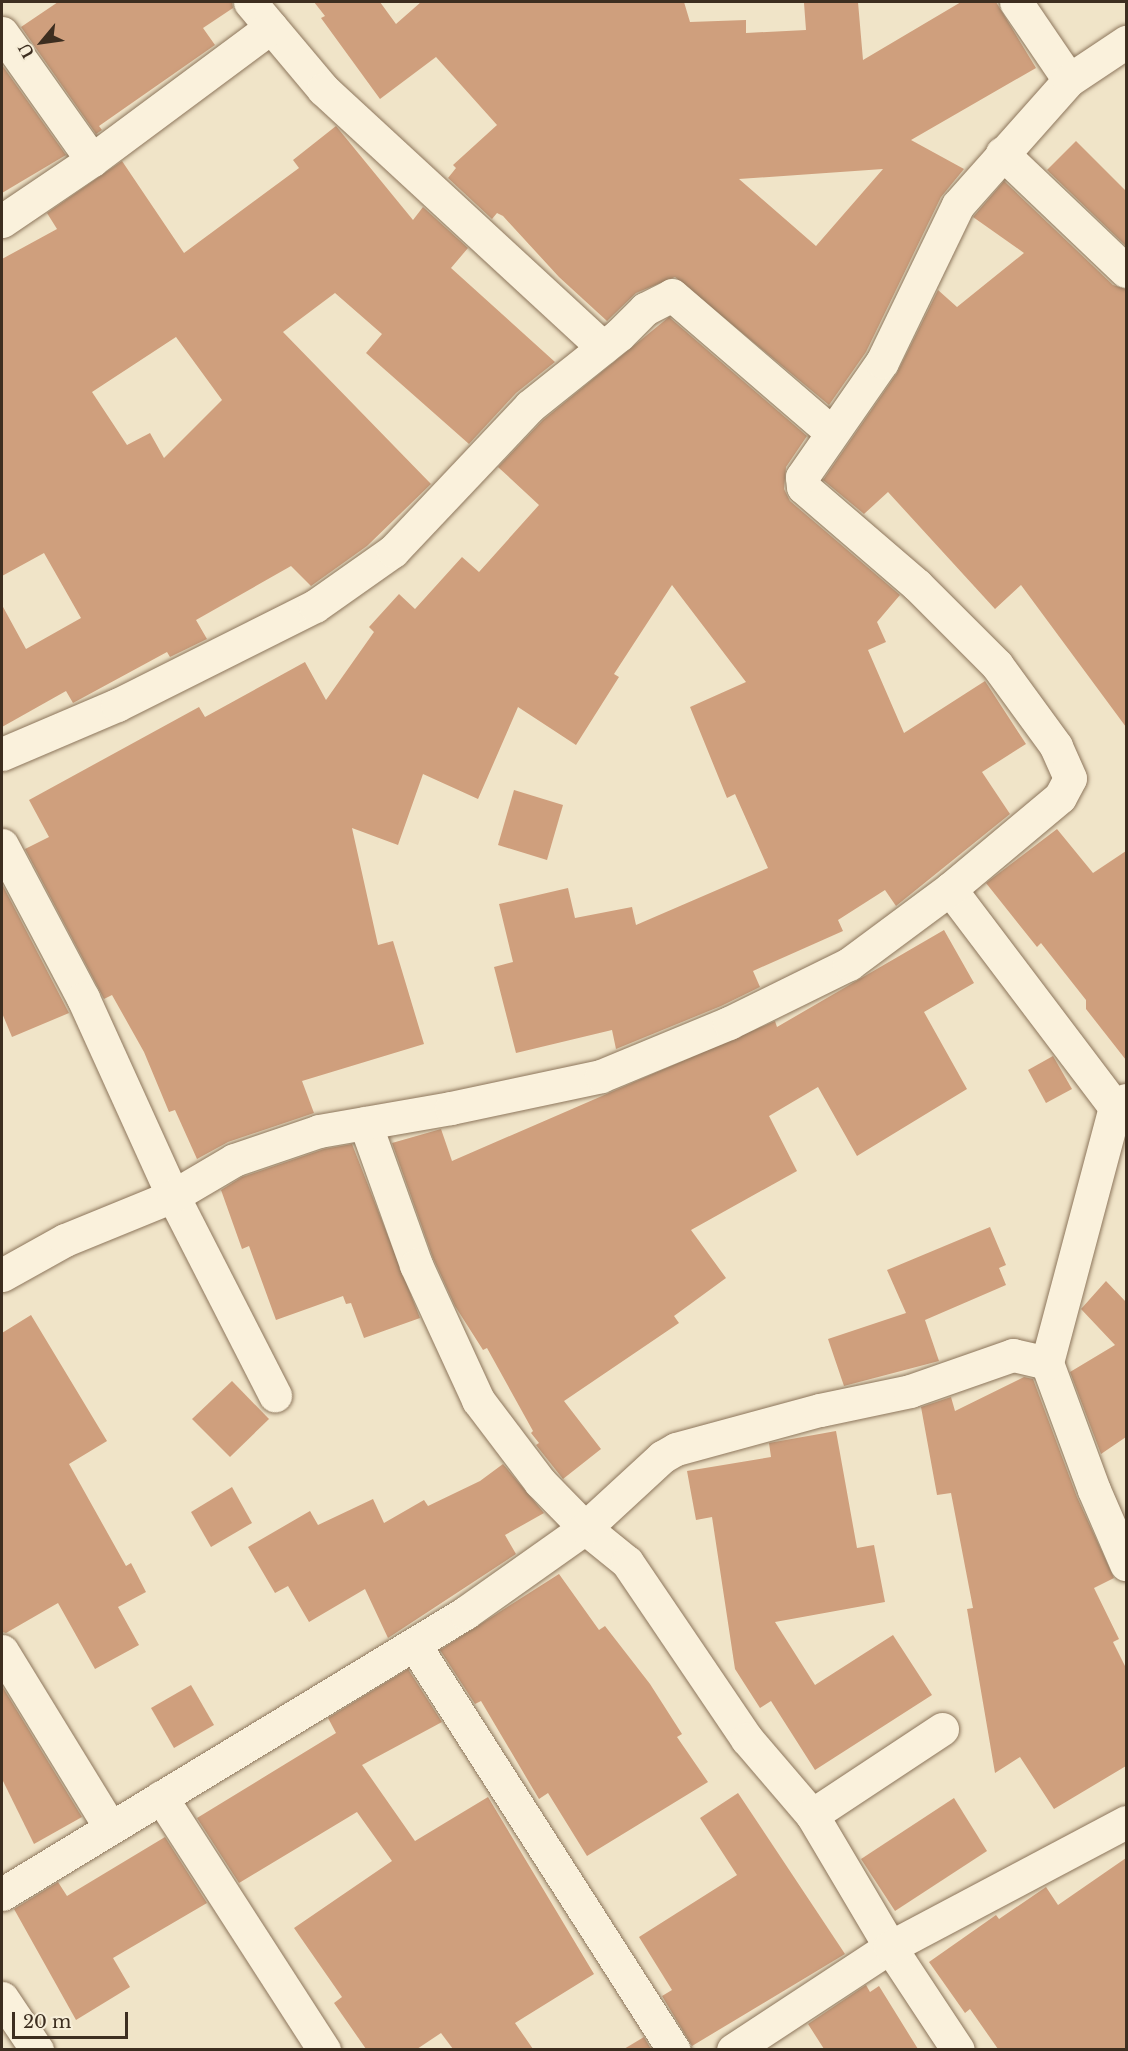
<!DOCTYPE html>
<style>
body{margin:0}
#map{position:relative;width:1128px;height:2051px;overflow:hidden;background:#f0e4c8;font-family:"Libre Baskerville",serif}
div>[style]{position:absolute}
.building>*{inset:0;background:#cf9f7d}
.roads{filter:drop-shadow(0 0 2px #8d765c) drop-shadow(0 0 2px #8d765c)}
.minor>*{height:33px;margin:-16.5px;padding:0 16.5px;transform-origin:16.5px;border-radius:16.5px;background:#faf1dc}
span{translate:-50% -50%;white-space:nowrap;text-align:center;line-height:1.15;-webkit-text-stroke:6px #f7eed8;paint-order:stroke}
.frame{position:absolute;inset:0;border:3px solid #3d2e20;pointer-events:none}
.north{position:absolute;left:12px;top:12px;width:60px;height:60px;-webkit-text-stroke:4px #f7eed8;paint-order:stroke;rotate:241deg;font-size:16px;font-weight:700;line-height:24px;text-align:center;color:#3d2e20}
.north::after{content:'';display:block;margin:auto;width:21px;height:27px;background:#3d2e20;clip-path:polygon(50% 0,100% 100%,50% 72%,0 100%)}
.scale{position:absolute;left:12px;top:2012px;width:116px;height:27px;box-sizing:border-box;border:3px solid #3d2e20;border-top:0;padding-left:8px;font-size:18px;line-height:21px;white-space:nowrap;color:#3d2e20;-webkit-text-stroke:4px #f7eed8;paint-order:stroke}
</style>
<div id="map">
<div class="building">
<div style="clip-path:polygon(58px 2px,232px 2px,233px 8px,203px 28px,215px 45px,99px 126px,102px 130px,96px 134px,21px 27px)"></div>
<div style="clip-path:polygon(evenodd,314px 2px,380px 2px,396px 24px,421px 2px,684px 2px,690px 22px,746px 20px,746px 33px,806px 30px,804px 3px,858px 2px,863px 60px,961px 2px,996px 2px,1036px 68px,911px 140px,964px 169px,941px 197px,866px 352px,829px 405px,675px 277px,636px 293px,607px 321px,559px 277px,503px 216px,497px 213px,492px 219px,448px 178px,456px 168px,453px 165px,497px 125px,436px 57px,380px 99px,321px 18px,325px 16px,314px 2px,883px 169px,816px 246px,739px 179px,883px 169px)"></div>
<div style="clip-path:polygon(2px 65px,66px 155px,2px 193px)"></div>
<div style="clip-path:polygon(evenodd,336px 126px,413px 220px,423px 207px,468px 248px,451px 268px,555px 362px,516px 393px,469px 444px,366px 353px,382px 334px,335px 293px,283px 332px,431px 484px,367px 546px,311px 586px,291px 566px,196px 620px,207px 639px,170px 657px,167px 652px,73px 703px,66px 691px,2px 727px,2px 605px,26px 649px,81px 618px,44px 553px,2px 576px,2px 259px,57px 229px,47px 213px,122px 161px,184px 253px,299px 168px,293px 160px,336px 126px,176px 337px,222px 400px,164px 458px,150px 433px,127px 445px,92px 392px,176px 337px)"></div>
<div style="clip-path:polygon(1076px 141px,1126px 191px,1126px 246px,1047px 170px)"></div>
<div style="clip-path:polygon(1004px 181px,1113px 285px,1126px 289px,1126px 727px,1021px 585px,995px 609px,888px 492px,864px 514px,823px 480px,897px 373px,938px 290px,957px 307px,1024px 253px,973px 217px)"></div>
<div style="clip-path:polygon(669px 317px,807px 436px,786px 467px,784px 489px,790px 501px,900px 595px,877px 622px,886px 642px,868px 650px,904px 733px,985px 681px,1026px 744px,982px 772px,1010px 814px,896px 906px,885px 890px,838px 920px,843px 931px,753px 971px,760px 987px,721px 1006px,616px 1049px,612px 1030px,516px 1053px,494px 967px,513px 962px,499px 904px,568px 888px,575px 918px,632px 907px,636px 925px,768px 868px,735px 794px,727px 798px,690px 707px,746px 682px,672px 585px,614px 674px,619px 677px,576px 745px,518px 707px,478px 799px,423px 774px,398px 845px,352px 828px,378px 945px,393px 941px,424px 1044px,302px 1081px,314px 1113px,228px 1142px,197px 1159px,175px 1110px,169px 1112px,144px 1052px,112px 995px,104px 999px,25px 849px,49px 837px,29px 800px,199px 707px,205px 717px,305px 662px,326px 700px,374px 632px,369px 627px,399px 594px,415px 609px,462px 557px,479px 572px,539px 505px,498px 467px,543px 420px)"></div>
<div style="clip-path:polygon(514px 790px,563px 805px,547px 860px,498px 845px)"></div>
<div style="clip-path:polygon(1057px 829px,1093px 873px,1126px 851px,1126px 1060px,1086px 1009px,1086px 1000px,1041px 943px,1037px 947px,986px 883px)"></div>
<div style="clip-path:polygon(2px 884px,69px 1013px,12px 1037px,2px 1013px)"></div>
<div style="clip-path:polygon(944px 930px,974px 983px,924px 1012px,967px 1089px,857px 1156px,818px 1087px,769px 1116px,797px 1171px,691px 1230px,726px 1278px,674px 1316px,679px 1323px,564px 1401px,601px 1449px,563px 1479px,536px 1445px,539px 1443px,531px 1433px,533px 1431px,487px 1348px,483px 1350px,455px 1306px,433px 1258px,392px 1143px,441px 1129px,452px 1161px,775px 1021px,777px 1027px)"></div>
<div style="clip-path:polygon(1053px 1056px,1072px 1089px,1046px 1103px,1028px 1070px)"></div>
<div style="clip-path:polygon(352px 1144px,420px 1318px,364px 1338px,351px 1303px,346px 1304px,343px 1296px,276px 1320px,249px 1246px,242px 1249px,221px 1190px,242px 1177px,324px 1149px)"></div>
<div style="clip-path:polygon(990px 1227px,1006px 1265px,999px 1268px,1006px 1285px,925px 1320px,939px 1361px,844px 1386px,828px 1339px,906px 1313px,887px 1270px)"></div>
<div style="clip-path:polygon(1106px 1281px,1126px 1302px,1126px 1437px,1101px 1454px,1070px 1372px,1115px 1345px,1081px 1309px)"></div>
<div style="clip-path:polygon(31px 1315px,107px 1441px,69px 1464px,126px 1566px,131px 1563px,146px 1592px,118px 1607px,139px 1645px,95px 1669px,58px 1603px,6px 1633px,2px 1632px,2px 1333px)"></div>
<div style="clip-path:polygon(1024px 1377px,1033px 1379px,1077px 1497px,1114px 1578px,1094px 1588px,1119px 1639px,1113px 1642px,1126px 1668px,1126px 1766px,1054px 1809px,1020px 1757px,995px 1773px,967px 1609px,973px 1608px,951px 1493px,937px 1495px,921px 1407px,951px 1397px,955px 1411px)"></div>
<div style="clip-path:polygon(232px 1381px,269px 1419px,230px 1457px,192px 1419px)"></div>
<div style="clip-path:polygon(836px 1431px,857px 1548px,874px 1545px,885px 1602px,775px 1622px,815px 1685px,893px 1635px,932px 1695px,815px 1770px,771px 1701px,760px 1708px,735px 1669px,712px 1517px,696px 1520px,687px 1471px,771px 1457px,769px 1443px)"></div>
<div style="clip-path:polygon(503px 1464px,544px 1513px,505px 1535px,516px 1554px,388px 1638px,365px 1589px,309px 1622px,288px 1586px,275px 1593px,248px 1547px,310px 1511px,318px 1525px,373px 1499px,384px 1523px,424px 1500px,428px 1506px,480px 1481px)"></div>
<div style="clip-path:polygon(232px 1487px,252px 1523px,211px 1547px,191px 1512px)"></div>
<div style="clip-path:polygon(559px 1574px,599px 1630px,605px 1626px,650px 1684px,682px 1734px,677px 1737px,708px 1782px,587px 1856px,548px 1793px,539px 1799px,481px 1701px,475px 1704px,440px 1650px)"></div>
<div style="clip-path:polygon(408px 1669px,442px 1722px,362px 1765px,415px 1841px,488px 1797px,594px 1974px,515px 2023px,533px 2049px,453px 2049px,441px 2033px,417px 2049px,366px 2049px,334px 2003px,342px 1997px,294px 1928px,392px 1861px,357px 1812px,239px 1883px,197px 1818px,336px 1733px,328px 1718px)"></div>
<div style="clip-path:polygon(191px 1685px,214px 1725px,174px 1748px,151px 1708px)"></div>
<div style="clip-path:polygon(2px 1686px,82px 1817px,34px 1844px,2px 1779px)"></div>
<div style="clip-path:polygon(738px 1793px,845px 1954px,692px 2046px,662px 1996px,672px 1990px,639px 1937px,737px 1875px,700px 1818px)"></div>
<div style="clip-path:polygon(954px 1798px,987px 1851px,895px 1911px,861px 1859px)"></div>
<div style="clip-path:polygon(165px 1837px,207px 1903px,113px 1958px,130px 1987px,76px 2020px,14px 1909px,58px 1882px,67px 1896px)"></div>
<div style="clip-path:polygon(1126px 1858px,1126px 2049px,998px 2049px,970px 2009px,965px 2013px,929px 1962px,996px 1915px,999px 1919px,1046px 1887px,1058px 1905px)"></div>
<div style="clip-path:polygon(866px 1985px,870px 1992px,879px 1986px,918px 2049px,824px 2049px,808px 2024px)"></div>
<div style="clip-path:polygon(644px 2037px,651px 2049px,624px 2049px)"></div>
</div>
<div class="roads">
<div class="minor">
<div style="left:250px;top:2px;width:114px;rotate:50deg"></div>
<div style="left:323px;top:89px;width:381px;rotate:42.7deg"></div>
<div style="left:1016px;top:2px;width:94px;rotate:55.8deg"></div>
<div style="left:2px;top:33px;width:156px;rotate:54.7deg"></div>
<div style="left:1002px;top:153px;width:171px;rotate:43.6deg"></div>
<div style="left:2px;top:221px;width:109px;rotate:-34.1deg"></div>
<div style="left:92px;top:160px;width:223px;rotate:-36.6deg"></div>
<div style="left:2px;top:754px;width:125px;rotate:-23.1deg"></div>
<div style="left:117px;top:705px;width:221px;rotate:-26.6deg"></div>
<div style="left:315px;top:606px;width:95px;rotate:-35.2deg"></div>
<div style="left:393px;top:551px;width:199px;rotate:-46.6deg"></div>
<div style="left:530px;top:406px;width:114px;rotate:-38.6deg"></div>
<div style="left:619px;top:335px;width:37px;rotate:-45deg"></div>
<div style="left:645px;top:309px;width:30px;rotate:-27deg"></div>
<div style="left:672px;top:295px;width:208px;rotate:40.7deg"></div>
<div style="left:2px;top:845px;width:173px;rotate:62.1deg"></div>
<div style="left:83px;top:998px;width:217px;rotate:65.6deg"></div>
<div style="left:173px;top:1196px;width:224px;rotate:62.9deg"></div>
<div style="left:950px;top:889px;width:273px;rotate:52.9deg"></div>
<div style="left:1126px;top:1100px;width:13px;rotate:148deg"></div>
<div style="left:1115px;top:1107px;width:265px;rotate:104.9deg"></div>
<div style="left:1047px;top:1363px;width:135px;rotate:69.7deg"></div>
<div style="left:1094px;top:1490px;width:81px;rotate:66.6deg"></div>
<div style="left:365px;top:1123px;width:151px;rotate:70.2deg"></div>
<div style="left:416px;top:1265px;width:149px;rotate:65.3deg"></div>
<div style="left:478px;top:1400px;width:103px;rotate:52.9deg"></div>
<div style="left:540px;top:1482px;width:64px;rotate:45.6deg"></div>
<div style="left:585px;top:1528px;width:54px;rotate:39deg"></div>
<div style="left:627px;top:1562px;width:214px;rotate:55.9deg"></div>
<div style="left:747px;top:1739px;width:100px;rotate:49.5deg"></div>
<div style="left:812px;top:1815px;width:153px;rotate:59.4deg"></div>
<div style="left:890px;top:1947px;width:123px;rotate:56.6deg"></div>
<div style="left:2px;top:1275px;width:72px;rotate:-29.1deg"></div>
<div style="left:65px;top:1240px;width:117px;rotate:-22.2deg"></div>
<div style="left:173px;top:1196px;width:71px;rotate:-30.5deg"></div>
<div style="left:234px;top:1160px;width:90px;rotate:-18.8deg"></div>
<div style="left:319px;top:1131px;width:134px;rotate:-9.9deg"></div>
<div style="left:451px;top:1108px;width:153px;rotate:-12deg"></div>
<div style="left:601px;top:1076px;width:139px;rotate:-22.5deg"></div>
<div style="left:729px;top:1023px;width:134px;rotate:-26.2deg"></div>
<div style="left:849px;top:964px;width:126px;rotate:-36.6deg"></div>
<div style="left:950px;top:889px;width:143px;rotate:-39.9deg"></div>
<div style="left:1060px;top:797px;width:21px;rotate:-62deg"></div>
<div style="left:1070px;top:778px;width:35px;rotate:-114deg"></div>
<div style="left:1056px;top:746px;width:100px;rotate:-126.1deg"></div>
<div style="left:997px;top:665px;width:113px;rotate:-135deg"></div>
<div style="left:917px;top:585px;width:150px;rotate:-139.3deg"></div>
<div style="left:803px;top:487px;width:10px;rotate:-96deg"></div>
<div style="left:802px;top:477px;width:140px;rotate:-55.2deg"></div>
<div style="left:882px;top:362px;width:174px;rotate:-64.2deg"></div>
<div style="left:958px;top:205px;width:167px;rotate:-48.4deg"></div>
<div style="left:1069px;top:80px;width:69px;rotate:-33.7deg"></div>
<div style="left:414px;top:1644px;width:482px;rotate:57.4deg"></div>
<div style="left:2px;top:1651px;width:206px;rotate:58.5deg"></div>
<div style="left:161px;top:1797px;width:301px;rotate:57.2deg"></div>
<div style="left:812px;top:1815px;width:156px;rotate:-33.5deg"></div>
<div style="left:2px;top:1894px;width:542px;rotate:-31.25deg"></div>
<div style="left:465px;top:1613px;width:147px;rotate:-35.3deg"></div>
<div style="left:585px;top:1528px;width:105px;rotate:-42.7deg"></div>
<div style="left:662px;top:1457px;width:16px;rotate:-30deg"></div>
<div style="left:676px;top:1449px;width:149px;rotate:-15.2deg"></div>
<div style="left:820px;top:1410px;width:92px;rotate:-11.9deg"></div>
<div style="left:910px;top:1391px;width:109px;rotate:-19.3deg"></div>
<div style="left:1013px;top:1355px;width:35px;rotate:13deg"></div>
<div style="left:2px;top:1998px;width:63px;rotate:56.1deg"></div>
<div style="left:733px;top:2050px;width:188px;rotate:-33.3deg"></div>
<div style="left:890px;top:1947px;width:267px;rotate:-27.9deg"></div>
</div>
</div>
<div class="frame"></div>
<div class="north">U</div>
<div class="scale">20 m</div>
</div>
